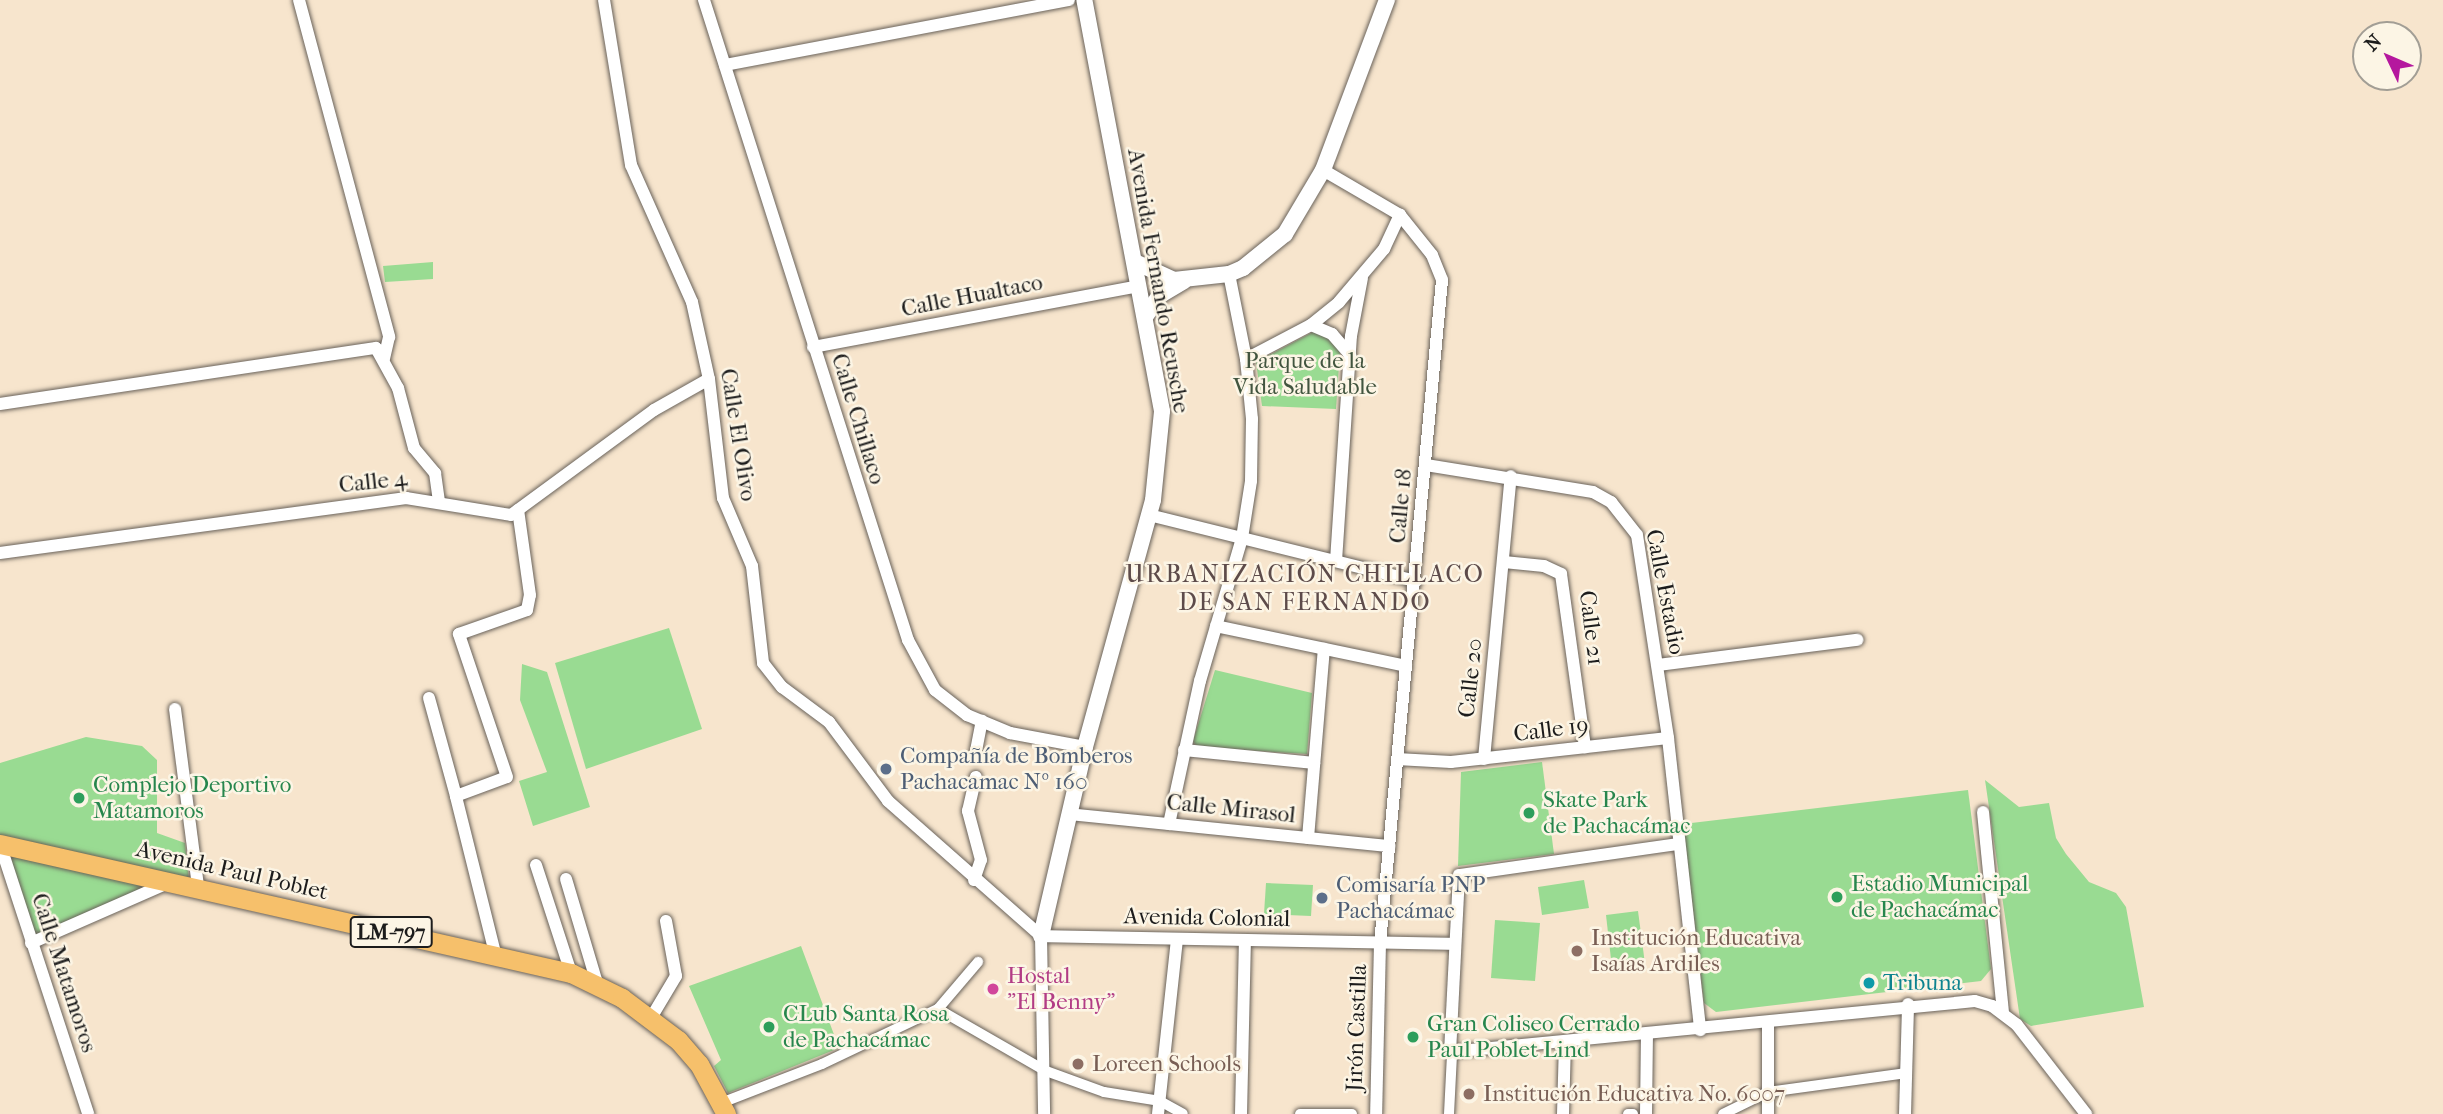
<!DOCTYPE html>
<meta charset="utf-8">
<style>
body{margin:0}
#map{position:relative;width:2443px;height:1114px;overflow:hidden;background:#f7e5cd;font-family:"IM FELL French Canon",serif}
div>[style]{position:absolute}
.green>*{inset:0;background:#99db92}
.roads{filter:drop-shadow(0 0 2px #69625a) drop-shadow(0 0 2px #69625a)}
.pedestrian>*{height:10px;margin:-5px;padding:0 5px;transform-origin:5px;border-radius:5px;background:#fff}
.minor>*{height:12px;margin:-6px;padding:0 6px;transform-origin:6px;border-radius:6px;background:#fff}
.tertiary>*{height:16px;margin:-8px;padding:0 8px;transform-origin:8px;border-radius:8px;background:#fff}
.primary>*{height:19px;margin:-9.5px;padding:0 9.5px;transform-origin:9.5px;border-radius:9.5px;background:#f6c06b}
.dots>*{width:19px;height:19px;translate:-50% -50%;box-sizing:border-box;border:4px solid #fcf5e5;border-radius:50%}
span{translate:-50% -50%;white-space:nowrap;text-align:center;line-height:1.15;-webkit-text-stroke:5px #fcf5e5;paint-order:stroke}
.shield-label span{padding:2px 5px;background:#fcf5e5;border:2px solid;border-radius:5px;-webkit-text-stroke-width:0}
.shield-label{font-size:21px;color:#1c1c1c;font-weight:700}
.street-label{font-size:23px;color:#1c1c1c}
.park-label{font-size:23px;color:#42553f}
.service-label{font-size:23px;color:#4e5e75}
.left{translate:0 -50%;text-align:left}
.leisure-label{font-size:23px;color:#27864d}
.education-label{font-size:23px;color:#785e54}
.hotel-label{font-size:23px;color:#b23c85}
.culture-label{font-size:23px;color:#0d838f}
.neighbourhood-label{font-size:24px;color:#5d4b4a;letter-spacing:2px}
.north{position:absolute;left:2352px;top:21px;width:70px;height:70px;box-sizing:border-box;background:#fcf5e5;border:2px solid #a29e95;border-radius:50%;rotate:314deg;font-size:19px;font-weight:700;line-height:28px;text-align:center;color:#1c1c1c}
.north::after{content:'';display:block;margin:auto;width:24px;height:32px;background:#b5179e;clip-path:polygon(50% 0,100% 100%,50% 72%,0 100%)}
</style>
<div id="map">
<div class="green">
<div style="clip-path:polygon(433px 262px,433px 279px,385px 282px,383px 266px)"></div>
<div style="clip-path:polygon(1313px 332px,1328px 336px,1340px 351px,1336px 409px,1262px 406px,1256px 362px)"></div>
<div style="clip-path:polygon(669px 628px,702px 729px,586px 769px,555px 663px)"></div>
<div style="clip-path:polygon(522px 664px,547px 672px,590px 807px,533px 826px,519px 781px,547px 772px,520px 700px)"></div>
<div style="clip-path:polygon(1215px 670px,1312px 693px,1307px 754px,1197px 747px,1193px 741px)"></div>
<div style="clip-path:polygon(86px 737px,142px 746px,157px 760px,157px 833px,185px 843px,189px 880px,0 836px,0 763px)"></div>
<div style="clip-path:polygon(1542px 762px,1554px 854px,1458px 866px,1461px 772px)"></div>
<div style="clip-path:polygon(1985px 780px,2019px 807px,2049px 803px,2056px 838px,2066px 854px,2089px 882px,2116px 893px,2126px 907px,2144px 1007px,2031px 1026px,2020px 1019px)"></div>
<div style="clip-path:polygon(1968px 790px,1991px 969px,1981px 981px,1716px 1012px,1704px 1003px,1683px 824px)"></div>
<div style="clip-path:polygon(6px 849px,155px 883px,31px 939px)"></div>
<div style="clip-path:polygon(1584px 880px,1589px 908px,1542px 915px,1538px 887px)"></div>
<div style="clip-path:polygon(1266px 883px,1313px 885px,1311px 916px,1264px 914px)"></div>
<div style="clip-path:polygon(1638px 911px,1645px 964px,1612px 968px,1606px 915px)"></div>
<div style="clip-path:polygon(1495px 920px,1540px 923px,1535px 981px,1491px 978px)"></div>
<div style="clip-path:polygon(801px 946px,839px 1048px,728px 1093px,714px 1066px,721px 1060px,689px 986px)"></div>
</div>
<div class="roads">
<div class="pedestrian">
<div style="left:938px;top:1009px;width:125px;rotate:29.9deg"></div>
<div style="left:1046px;top:1071px;width:62px;rotate:19.9deg"></div>
<div style="left:1104px;top:1092px;width:57px;rotate:9.1deg"></div>
<div style="left:1160px;top:1101px;width:26px;rotate:29deg"></div>
<div style="left:721px;top:1103px;width:108px;rotate:-21.1deg"></div>
<div style="left:822px;top:1064px;width:128px;rotate:-25.4deg"></div>
<div style="left:938px;top:1009px;width:62px;rotate:-49.6deg"></div>
<div style="left:1300px;top:1114px;width:52px"></div>
<div style="left:1449px;top:1114px;width:60px;rotate:-87.1deg"></div>
<div style="left:1628px;top:1114px;width:5px"></div>
<div style="left:1723px;top:1114px;width:50px;rotate:-26.1deg"></div>
<div style="left:1768px;top:1092px;width:140px;rotate:-7.8deg"></div>
</div>
<div class="minor">
<div style="left:299px;top:0;width:349px;rotate:75deg"></div>
<div style="left:389px;top:337px;width:22px;rotate:103deg"></div>
<div style="left:604px;top:0;width:167px;rotate:80.7deg"></div>
<div style="left:631px;top:165px;width:150px;rotate:66deg"></div>
<div style="left:692px;top:302px;width:79px;rotate:77.6deg"></div>
<div style="left:709px;top:379px;width:120px;rotate:83.3deg"></div>
<div style="left:723px;top:498px;width:74px;rotate:66.9deg"></div>
<div style="left:752px;top:566px;width:98px;rotate:83.5deg"></div>
<div style="left:763px;top:663px;width:31px;rotate:52deg"></div>
<div style="left:782px;top:687px;width:59px;rotate:36.7deg"></div>
<div style="left:829px;top:722px;width:99px;rotate:53.2deg"></div>
<div style="left:888px;top:801px;width:204px;rotate:41.4deg"></div>
<div style="left:704px;top:0;width:672px;rotate:72.32deg"></div>
<div style="left:908px;top:640px;width:57px;rotate:61.6deg"></div>
<div style="left:935px;top:690px;width:41px;rotate:38deg"></div>
<div style="left:967px;top:715px;width:47px;rotate:22.7deg"></div>
<div style="left:1010px;top:733px;width:76px;rotate:10.6deg"></div>
<div style="left:725px;top:65px;width:350px;rotate:-10.7deg"></div>
<div style="left:1323px;top:170px;width:89px;rotate:30.3deg"></div>
<div style="left:1400px;top:215px;width:51px;rotate:51.3deg"></div>
<div style="left:1432px;top:255px;width:27px;rotate:68deg"></div>
<div style="left:1442px;top:280px;width:666px;rotate:95.34deg"></div>
<div style="left:1380px;top:943px;width:171px;rotate:91.3deg"></div>
<div style="left:1311px;top:325px;width:23px;rotate:23deg"></div>
<div style="left:1332px;top:334px;width:28px;rotate:49deg"></div>
<div style="left:813px;top:347px;width:332px;rotate:-10.6deg"></div>
<div style="left:1246px;top:359px;width:73px;rotate:-27.6deg"></div>
<div style="left:1311px;top:325px;width:36px;rotate:-39deg"></div>
<div style="left:1339px;top:302px;width:70px;rotate:-49.7deg"></div>
<div style="left:1384px;top:249px;width:38px;rotate:-65deg"></div>
<div style="left:0;top:404px;width:380px;rotate:-8.5deg"></div>
<div style="left:376px;top:348px;width:46px;rotate:61.2deg"></div>
<div style="left:398px;top:388px;width:62px;rotate:75.1deg"></div>
<div style="left:414px;top:448px;width:33px;rotate:50deg"></div>
<div style="left:435px;top:473px;width:29px;rotate:82deg"></div>
<div style="left:1426px;top:465px;width:169px;rotate:9.2deg"></div>
<div style="left:1593px;top:492px;width:21px;rotate:29deg"></div>
<div style="left:1611px;top:502px;width:42px;rotate:51.8deg"></div>
<div style="left:1637px;top:535px;width:205px;rotate:81.3deg"></div>
<div style="left:1668px;top:738px;width:294px;rotate:83.7deg"></div>
<div style="left:1149px;top:515px;width:275px;rotate:13.9deg"></div>
<div style="left:0;top:553px;width:410px;rotate:-7.7deg"></div>
<div style="left:406px;top:498px;width:106px;rotate:9.2deg"></div>
<div style="left:511px;top:515px;width:177px;rotate:-36.3deg"></div>
<div style="left:654px;top:410px;width:63px;rotate:-29.4deg"></div>
<div style="left:1336px;top:561px;width:225px;rotate:-86.2deg"></div>
<div style="left:1351px;top:336px;width:59px;rotate:-79.3deg"></div>
<div style="left:1504px;top:562px;width:40px;rotate:5.7deg"></div>
<div style="left:1544px;top:566px;width:19px;rotate:25deg"></div>
<div style="left:1561px;top:574px;width:175px;rotate:82.1deg"></div>
<div style="left:1216px;top:626px;width:194px;rotate:11.9deg"></div>
<div style="left:1658px;top:665px;width:201px;rotate:-7.2deg"></div>
<div style="left:429px;top:698px;width:102px;rotate:74.6deg"></div>
<div style="left:175px;top:709px;width:179px;rotate:82.6deg"></div>
<div style="left:1184px;top:750px;width:131px;rotate:5.7deg"></div>
<div style="left:975px;top:756px;width:36px;rotate:-79deg"></div>
<div style="left:1397px;top:759px;width:54px;rotate:3.2deg"></div>
<div style="left:1451px;top:762px;width:218px;rotate:-6.3deg"></div>
<div style="left:1484px;top:759px;width:284px;rotate:-84.6deg"></div>
<div style="left:1983px;top:812px;width:202px;rotate:84.3deg"></div>
<div style="left:1068px;top:814px;width:323px;rotate:5.7deg"></div>
<div style="left:1169px;top:824px;width:146px;rotate:-77.8deg"></div>
<div style="left:1200px;top:681px;width:149px;rotate:-73.6deg"></div>
<div style="left:1242px;top:538px;width:58px;rotate:-81deg"></div>
<div style="left:1251px;top:481px;width:62px;rotate:-89.1deg"></div>
<div style="left:1252px;top:419px;width:60px;rotate:-95.7deg"></div>
<div style="left:1246px;top:359px;width:87px;rotate:-101.3deg"></div>
<div style="left:1308px;top:838px;width:190px;rotate:-85.2deg"></div>
<div style="left:0;top:844px;width:284px;rotate:71.9deg"></div>
<div style="left:1678px;top:844px;width:221px;rotate:171.9deg"></div>
<div style="left:1459px;top:875px;width:177px;rotate:92.9deg"></div>
<div style="left:1450px;top:1052px;width:527px;rotate:-5.55deg"></div>
<div style="left:1975px;top:1001px;width:18px;rotate:16deg"></div>
<div style="left:1992px;top:1006px;width:31px;rotate:37deg"></div>
<div style="left:2017px;top:1025px;width:113px;rotate:52.2deg"></div>
<div style="left:536px;top:865px;width:114px;rotate:72deg"></div>
<div style="left:566px;top:879px;width:109px;rotate:73.4deg"></div>
<div style="left:974px;top:880px;width:21px;rotate:-71deg"></div>
<div style="left:981px;top:860px;width:51px;rotate:-104.9deg"></div>
<div style="left:968px;top:811px;width:35px;rotate:-77deg"></div>
<div style="left:1041px;top:936px;width:414px;rotate:1.1deg"></div>
<div style="left:1041px;top:936px;width:178px;rotate:89deg"></div>
<div style="left:31px;top:943px;width:150px;rotate:-23.7deg"></div>
<div style="left:496px;top:957px;width:166px;rotate:-104deg"></div>
<div style="left:456px;top:796px;width:54px;rotate:-20.4deg"></div>
<div style="left:507px;top:777px;width:151px;rotate:-108.6deg"></div>
<div style="left:459px;top:634px;width:72px;rotate:-19.4deg"></div>
<div style="left:527px;top:610px;width:15px;rotate:-79deg"></div>
<div style="left:530px;top:595px;width:86px;rotate:-98deg"></div>
<div style="left:651px;top:1018px;width:49px;rotate:-59.2deg"></div>
<div style="left:676px;top:976px;width:56px;rotate:-100.3deg"></div>
<div style="left:1768px;top:1023px;width:91px;rotate:90deg"></div>
<div style="left:1158px;top:1114px;width:176px;rotate:-83.8deg"></div>
<div style="left:1241px;top:1114px;width:174px;rotate:-88.7deg"></div>
<div style="left:1563px;top:1114px;width:70px;rotate:-88.4deg"></div>
<div style="left:1646px;top:1114px;width:79px;rotate:-89.3deg"></div>
<div style="left:1905px;top:1114px;width:110px;rotate:-88.4deg"></div>
</div>
<div class="tertiary">
<div style="left:1135px;top:262px;width:43px;rotate:24.8deg"></div>
<div style="left:1174px;top:280px;width:55px;rotate:-6.2deg"></div>
<div style="left:1229px;top:274px;width:15px;rotate:-23deg"></div>
<div style="left:1243px;top:268px;width:54px;rotate:-39deg"></div>
<div style="left:1285px;top:234px;width:74px;rotate:-59.3deg"></div>
<div style="left:1323px;top:170px;width:182px;rotate:-69.4deg"></div>
<div style="left:1145px;top:317px;width:25px;rotate:-56deg"></div>
<div style="left:1159px;top:296px;width:29px;rotate:-31deg"></div>
<div style="left:1041px;top:936px;width:194px;rotate:-76.9deg"></div>
<div style="left:1085px;top:747px;width:256px;rotate:-74.6deg"></div>
<div style="left:1153px;top:500px;width:89px;rotate:-84.2deg"></div>
<div style="left:1162px;top:411px;width:418px;rotate:-100.7deg"></div>
</div>
<div class="primary">
<div style="left:0;top:844px;width:585px;rotate:12.73deg"></div>
<div style="left:571px;top:973px;width:57px;rotate:26.1deg"></div>
<div style="left:622px;top:998px;width:70px;rotate:36.9deg"></div>
<div style="left:678px;top:1040px;width:32px;rotate:49deg"></div>
<div style="left:699px;top:1064px;width:57px;rotate:61.6deg"></div>
</div>
</div>
<div class="dots">
<div style="left:886px;top:769px;background:#5c6f8a"></div>
<div style="left:79px;top:798px;background:#2e9e5b"></div>
<div style="left:1529px;top:813px;background:#2e9e5b"></div>
<div style="left:1837px;top:897px;background:#2e9e5b"></div>
<div style="left:1322px;top:898px;background:#5c6f8a"></div>
<div style="left:1577px;top:951px;background:#8d6e63"></div>
<div style="left:1869px;top:983px;background:#0f9aa8"></div>
<div style="left:993px;top:989px;background:#d1479c"></div>
<div style="left:769px;top:1027px;background:#2e9e5b"></div>
<div style="left:1413px;top:1037px;background:#2e9e5b"></div>
<div style="left:1078px;top:1064px;background:#8d6e63"></div>
<div style="left:1469px;top:1094px;background:#8d6e63"></div>
</div>
<div class="shield-label">
<span style="left:391px;top:932px">LM-797</span>
</div>
<div class="street-label">
<span style="left:1158px;top:281px;rotate:80deg">Avenida Fernando Reusche</span>
<span style="left:972px;top:296px;rotate:-11deg">Calle Hualtaco</span>
<span style="left:858px;top:419px;rotate:73deg">Calle Chillaco</span>
<span style="left:738px;top:435px;rotate:81deg">Calle El Olivo</span>
<span style="left:373px;top:482px;rotate:-6deg">Calle 4</span>
<span style="left:1401px;top:506px;rotate:-85deg">Calle 18</span>
<span style="left:1665px;top:592px;rotate:79deg">Calle Estadio</span>
<span style="left:1591px;top:628px;rotate:83deg">Calle 21</span>
<span style="left:1471px;top:678px;rotate:-84deg">Calle 20</span>
<span style="left:1551px;top:730px;rotate:-7deg">Calle 19</span>
<span style="left:1231px;top:809px;rotate:6deg">Calle Mirasol</span>
<span style="left:232px;top:871px;rotate:13deg">Avenida Paul Poblet</span>
<span style="left:1207px;top:918px;rotate:1deg">Avenida Colonial</span>
<span style="left:64px;top:973px;rotate:72deg">Calle Matamoros</span>
<span style="left:1357px;top:1028px;rotate:-88deg">Jirón Castilla</span>
</div>
<div class="park-label">
<span style="left:1305px;top:374px">Parque de la<br>Vida Saludable</span>
</div>
<div class="service-label">
<span class="left" style="left:900px;top:769px">Compañía de Bomberos<br>Pachacamac Nº 160</span>
<span class="left" style="left:1336px;top:898px">Comisaría PNP<br>Pachacámac</span>
</div>
<div class="leisure-label">
<span class="left" style="left:93px;top:798px">Complejo Deportivo<br>Matamoros</span>
<span class="left" style="left:1543px;top:813px">Skate Park<br>de Pachacámac</span>
<span class="left" style="left:1851px;top:897px">Estadio Municipal<br>de Pachacámac</span>
<span class="left" style="left:783px;top:1027px">CLub Santa Rosa<br>de Pachacámac</span>
<span class="left" style="left:1427px;top:1037px">Gran Coliseo Cerrado<br>Paul Poblet Lind</span>
</div>
<div class="education-label">
<span class="left" style="left:1591px;top:951px">Institución Educativa<br>Isaías Ardiles</span>
<span class="left" style="left:1092px;top:1064px">Loreen Schools</span>
<span class="left" style="left:1483px;top:1094px">Institución Educativa No. 6007</span>
</div>
<div class="hotel-label">
<span class="left" style="left:1007px;top:989px">Hostal<br>"El Benny"</span>
</div>
<div class="culture-label">
<span class="left" style="left:1883px;top:983px">Tribuna</span>
</div>
<div class="neighbourhood-label">
<span style="left:1305px;top:589px">URBANIZACIÓN CHILLACO<br>DE SAN FERNANDO</span>
</div>
<div class="north">N</div>
</div>
